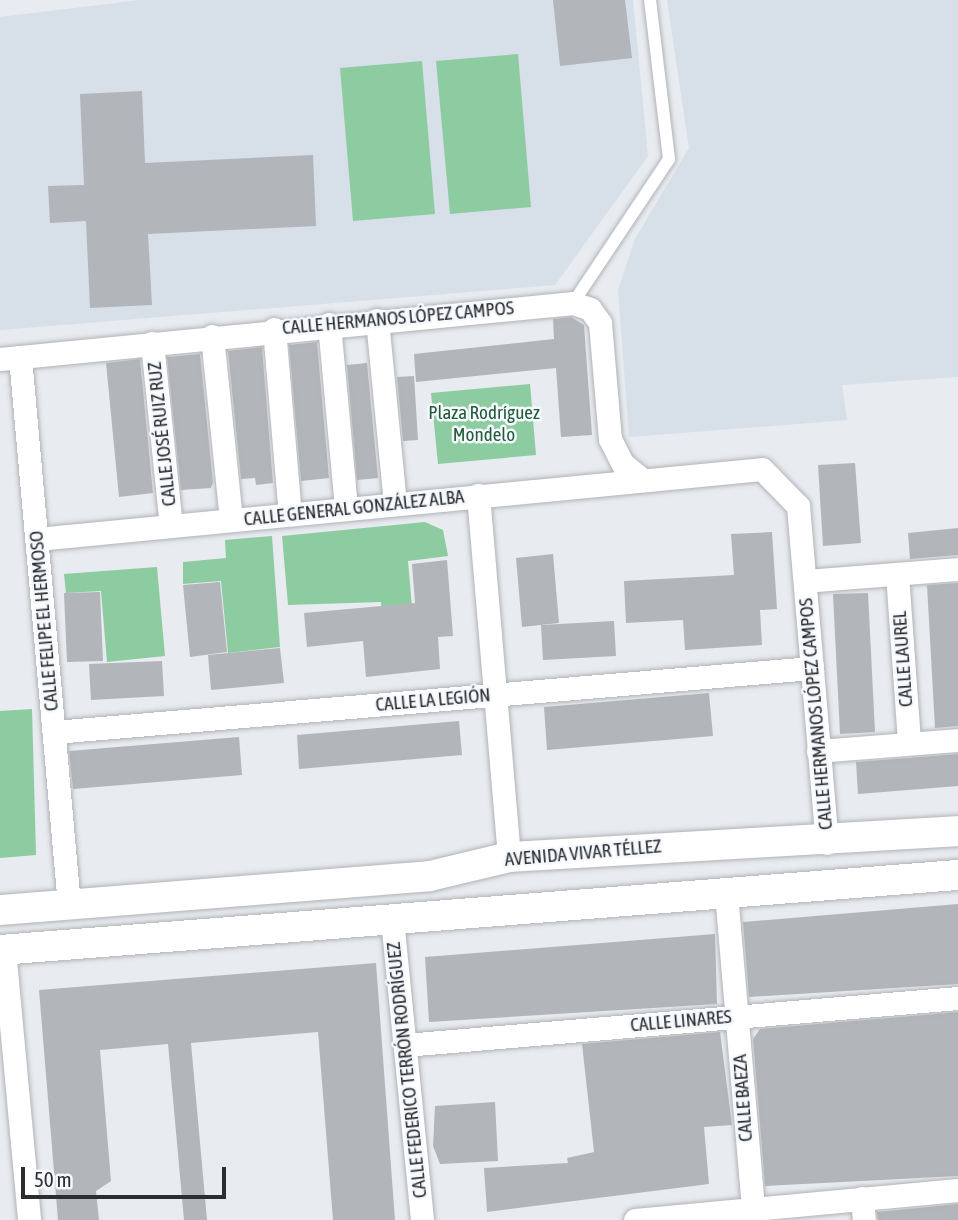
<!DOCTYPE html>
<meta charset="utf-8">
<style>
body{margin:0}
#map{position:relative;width:958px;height:1220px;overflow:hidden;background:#e8ebef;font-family:"Asap Condensed",sans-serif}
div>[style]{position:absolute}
.built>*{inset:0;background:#d7dfe9}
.green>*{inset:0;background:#8dcba1}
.building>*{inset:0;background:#b2b5b9}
.roads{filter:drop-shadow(0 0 2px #b0b3b7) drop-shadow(0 0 2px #b0b3b7)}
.service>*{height:12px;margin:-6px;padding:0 6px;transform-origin:6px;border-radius:6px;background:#fff}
.minor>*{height:23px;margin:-11.5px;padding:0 11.5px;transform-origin:11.5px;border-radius:11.5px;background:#fff}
.tertiary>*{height:30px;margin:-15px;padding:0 15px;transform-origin:15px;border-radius:15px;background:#fff}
span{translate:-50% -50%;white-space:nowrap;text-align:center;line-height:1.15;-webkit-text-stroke:5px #f5f8fc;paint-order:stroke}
.street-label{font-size:19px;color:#2c2d2f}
.park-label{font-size:19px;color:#225c39}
.scale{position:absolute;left:21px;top:1167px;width:205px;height:32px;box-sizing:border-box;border:4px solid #2c2d2f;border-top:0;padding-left:9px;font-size:21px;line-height:24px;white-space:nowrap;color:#2c2d2f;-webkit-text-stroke:5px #f5f8fc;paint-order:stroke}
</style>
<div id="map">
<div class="built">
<div style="clip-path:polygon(140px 0,633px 0,648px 156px,555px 285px,0 330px,0 17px)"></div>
<div style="clip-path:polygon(667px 0,958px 0,958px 377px,842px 385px,847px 420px,629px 437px,618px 290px,635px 239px,689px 148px)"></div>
</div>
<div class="green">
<div style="clip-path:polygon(518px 54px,531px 207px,450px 214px,436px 61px)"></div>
<div style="clip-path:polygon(422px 61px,435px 214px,353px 221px,340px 68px)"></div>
<div style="clip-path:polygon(530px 384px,536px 455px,438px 464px,431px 393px)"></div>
<div style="clip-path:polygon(425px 522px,443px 530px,448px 556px,408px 561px,414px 631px,384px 634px,381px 602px,288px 605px,282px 536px)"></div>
<div style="clip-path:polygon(272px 536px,280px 647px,228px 653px,221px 581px,183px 584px,183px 562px,226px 558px,225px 540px)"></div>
<div style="clip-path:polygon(157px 567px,165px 656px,107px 662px,101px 591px,66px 593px,64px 574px)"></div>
<div style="clip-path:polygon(32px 709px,36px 855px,0 858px,0 711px)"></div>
</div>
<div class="building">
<div style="clip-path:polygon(553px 0,625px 0,632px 58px,560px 66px)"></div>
<div style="clip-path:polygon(142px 91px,145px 163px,313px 155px,316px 226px,148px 234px,152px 305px,90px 308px,86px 221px,50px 223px,48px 186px,84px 185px,80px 94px)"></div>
<div style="clip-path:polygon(571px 317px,584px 325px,592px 435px,561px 437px,556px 368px,416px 382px,414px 354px,554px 339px,553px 319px)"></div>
<div style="clip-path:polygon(317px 342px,329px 478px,301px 481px,289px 345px)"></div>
<div style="clip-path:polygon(262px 347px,273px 483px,256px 485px,255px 478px,241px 479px,228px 351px)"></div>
<div style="clip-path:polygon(200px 354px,213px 482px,211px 488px,181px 490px,167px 357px)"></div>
<div style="clip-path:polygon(140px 359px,153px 493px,119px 497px,106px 363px)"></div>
<div style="clip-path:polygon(367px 363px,378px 478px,357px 480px,347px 365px)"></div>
<div style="clip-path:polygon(414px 376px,418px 440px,403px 441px,397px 377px)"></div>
<div style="clip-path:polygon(855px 463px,861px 543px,823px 546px,818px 465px)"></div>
<div style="clip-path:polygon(958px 528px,958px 555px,910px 559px,908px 533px)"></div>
<div style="clip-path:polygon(772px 532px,777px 609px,760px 610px,762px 645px,685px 650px,683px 620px,626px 623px,624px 581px,734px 575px,731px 534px)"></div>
<div style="clip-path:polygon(553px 554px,559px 623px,522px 627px,516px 558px)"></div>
<div style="clip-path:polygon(447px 560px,453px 636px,438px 637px,440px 669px,366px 677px,363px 641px,307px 647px,304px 613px,415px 603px,412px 564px)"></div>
<div style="clip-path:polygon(220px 582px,227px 652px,190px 657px,183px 585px)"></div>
<div style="clip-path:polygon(958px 583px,958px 726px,935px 728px,927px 585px)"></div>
<div style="clip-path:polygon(100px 592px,103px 661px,67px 662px,64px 593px)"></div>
<div style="clip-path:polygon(868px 593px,875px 732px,840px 734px,833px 594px)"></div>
<div style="clip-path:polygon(614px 621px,616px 656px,543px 660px,541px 625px)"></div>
<div style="clip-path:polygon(280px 648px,284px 683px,211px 690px,208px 655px)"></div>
<div style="clip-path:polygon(162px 661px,164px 696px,91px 700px,89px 664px)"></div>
<div style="clip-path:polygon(709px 693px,713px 736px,547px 750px,544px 707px)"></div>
<div style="clip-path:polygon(459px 721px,462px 755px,299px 769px,297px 735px)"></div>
<div style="clip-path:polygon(239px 737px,242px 775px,73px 789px,69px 751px)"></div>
<div style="clip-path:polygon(958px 754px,958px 786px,858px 794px,856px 762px)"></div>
<div style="clip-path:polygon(958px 904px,958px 984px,749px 997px,743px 922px)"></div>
<div style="clip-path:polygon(715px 934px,717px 1004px,429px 1022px,425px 957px)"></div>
<div style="clip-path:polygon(376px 963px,395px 1220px,333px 1220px,318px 1032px,191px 1043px,207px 1220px,184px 1220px,168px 1044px,100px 1050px,111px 1181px,96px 1191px,99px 1220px,58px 1220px,39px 990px)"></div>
<div style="clip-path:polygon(958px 1012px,958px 1176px,765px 1186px,753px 1039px,760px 1029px)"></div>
<div style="clip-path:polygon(720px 1032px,732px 1125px,704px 1127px,709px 1184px,487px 1212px,484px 1168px,568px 1163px,567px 1158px,594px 1152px,582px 1044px)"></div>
<div style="clip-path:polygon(495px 1102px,498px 1161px,440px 1164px,433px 1146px,435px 1106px)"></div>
<div style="clip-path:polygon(958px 1204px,958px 1220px,878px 1220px,877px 1212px)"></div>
</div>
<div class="roads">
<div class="service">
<div style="left:573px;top:303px;width:173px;rotate:-56.3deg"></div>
<div style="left:669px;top:159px;width:160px;rotate:-96.8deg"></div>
</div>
<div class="minor">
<div style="left:377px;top:320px;width:184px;rotate:84.4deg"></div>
<div style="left:329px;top:324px;width:185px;rotate:84.7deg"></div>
<div style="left:274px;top:329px;width:186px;rotate:85.1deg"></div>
<div style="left:212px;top:336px;width:185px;rotate:84.1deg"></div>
<div style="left:152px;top:343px;width:184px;rotate:84.1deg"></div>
<div style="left:20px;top:357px;width:550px;rotate:84.89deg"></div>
<div style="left:0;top:359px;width:576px;rotate:-5.58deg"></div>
<div style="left:573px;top:303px;width:18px;rotate:19deg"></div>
<div style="left:590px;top:309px;width:17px;rotate:54deg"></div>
<div style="left:600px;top:323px;width:116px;rotate:85.1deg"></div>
<div style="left:610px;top:439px;width:28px;rotate:63deg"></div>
<div style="left:623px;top:464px;width:26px;rotate:39deg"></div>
<div style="left:478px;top:495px;width:363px;rotate:85.1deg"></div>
<div style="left:37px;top:539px;width:728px;rotate:-5.51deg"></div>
<div style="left:762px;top:469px;width:52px;rotate:45.8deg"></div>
<div style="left:798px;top:506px;width:338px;rotate:85.1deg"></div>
<div style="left:897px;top:574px;width:169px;rotate:85.9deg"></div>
<div style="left:805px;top:581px;width:153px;rotate:-4.5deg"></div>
<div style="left:54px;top:732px;width:761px;rotate:-4.83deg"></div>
<div style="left:818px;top:751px;width:140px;rotate:-4.5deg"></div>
<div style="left:726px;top:893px;width:328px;rotate:85.1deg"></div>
<div style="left:392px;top:919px;width:302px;rotate:84.3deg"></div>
<div style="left:4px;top:949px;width:272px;rotate:84.7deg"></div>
<div style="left:405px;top:1045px;width:555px;rotate:-4.86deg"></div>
<div style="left:862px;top:1198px;width:22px;rotate:85deg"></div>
<div style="left:635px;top:1220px;width:324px;rotate:-5.3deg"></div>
</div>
<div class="tertiary">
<div style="left:0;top:910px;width:431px;rotate:-4.5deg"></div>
<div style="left:430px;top:876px;width:81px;rotate:-13.5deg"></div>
<div style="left:509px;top:857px;width:450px;rotate:-3.3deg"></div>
<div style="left:0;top:950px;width:961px;rotate:-4.48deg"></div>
</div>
</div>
<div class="street-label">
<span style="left:398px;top:318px;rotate:-5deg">CALLE HERMANOS LÓPEZ CAMPOS</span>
<span style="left:162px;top:434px;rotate:-96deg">CALLE JOSÉ RUIZ RUZ</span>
<span style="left:354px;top:508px;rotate:-6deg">CALLE GENERAL GONZÁLEZ ALBA</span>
<span style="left:44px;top:621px;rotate:-95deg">CALLE FELIPE EL HERMOSO</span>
<span style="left:903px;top:659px;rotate:-94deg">CALLE LAUREL</span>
<span style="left:433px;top:700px;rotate:-5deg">CALLE LA LEGIÓN</span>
<span style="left:816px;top:714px;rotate:-95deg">CALLE HERMANOS LÓPEZ CAMPOS</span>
<span style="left:583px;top:853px;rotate:-5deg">AVENIDA VIVAR TÉLLEZ</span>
<span style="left:681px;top:1021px;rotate:-5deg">CALLE LINARES</span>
<span style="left:407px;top:1070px;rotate:-96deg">CALLE FEDERICO TERRÓN RODRÍGUEZ</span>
<span style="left:743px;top:1098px;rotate:-94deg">CALLE BAEZA</span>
</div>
<div class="park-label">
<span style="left:484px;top:424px">Plaza Rodríguez<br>Mondelo</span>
</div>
<div class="scale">50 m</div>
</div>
